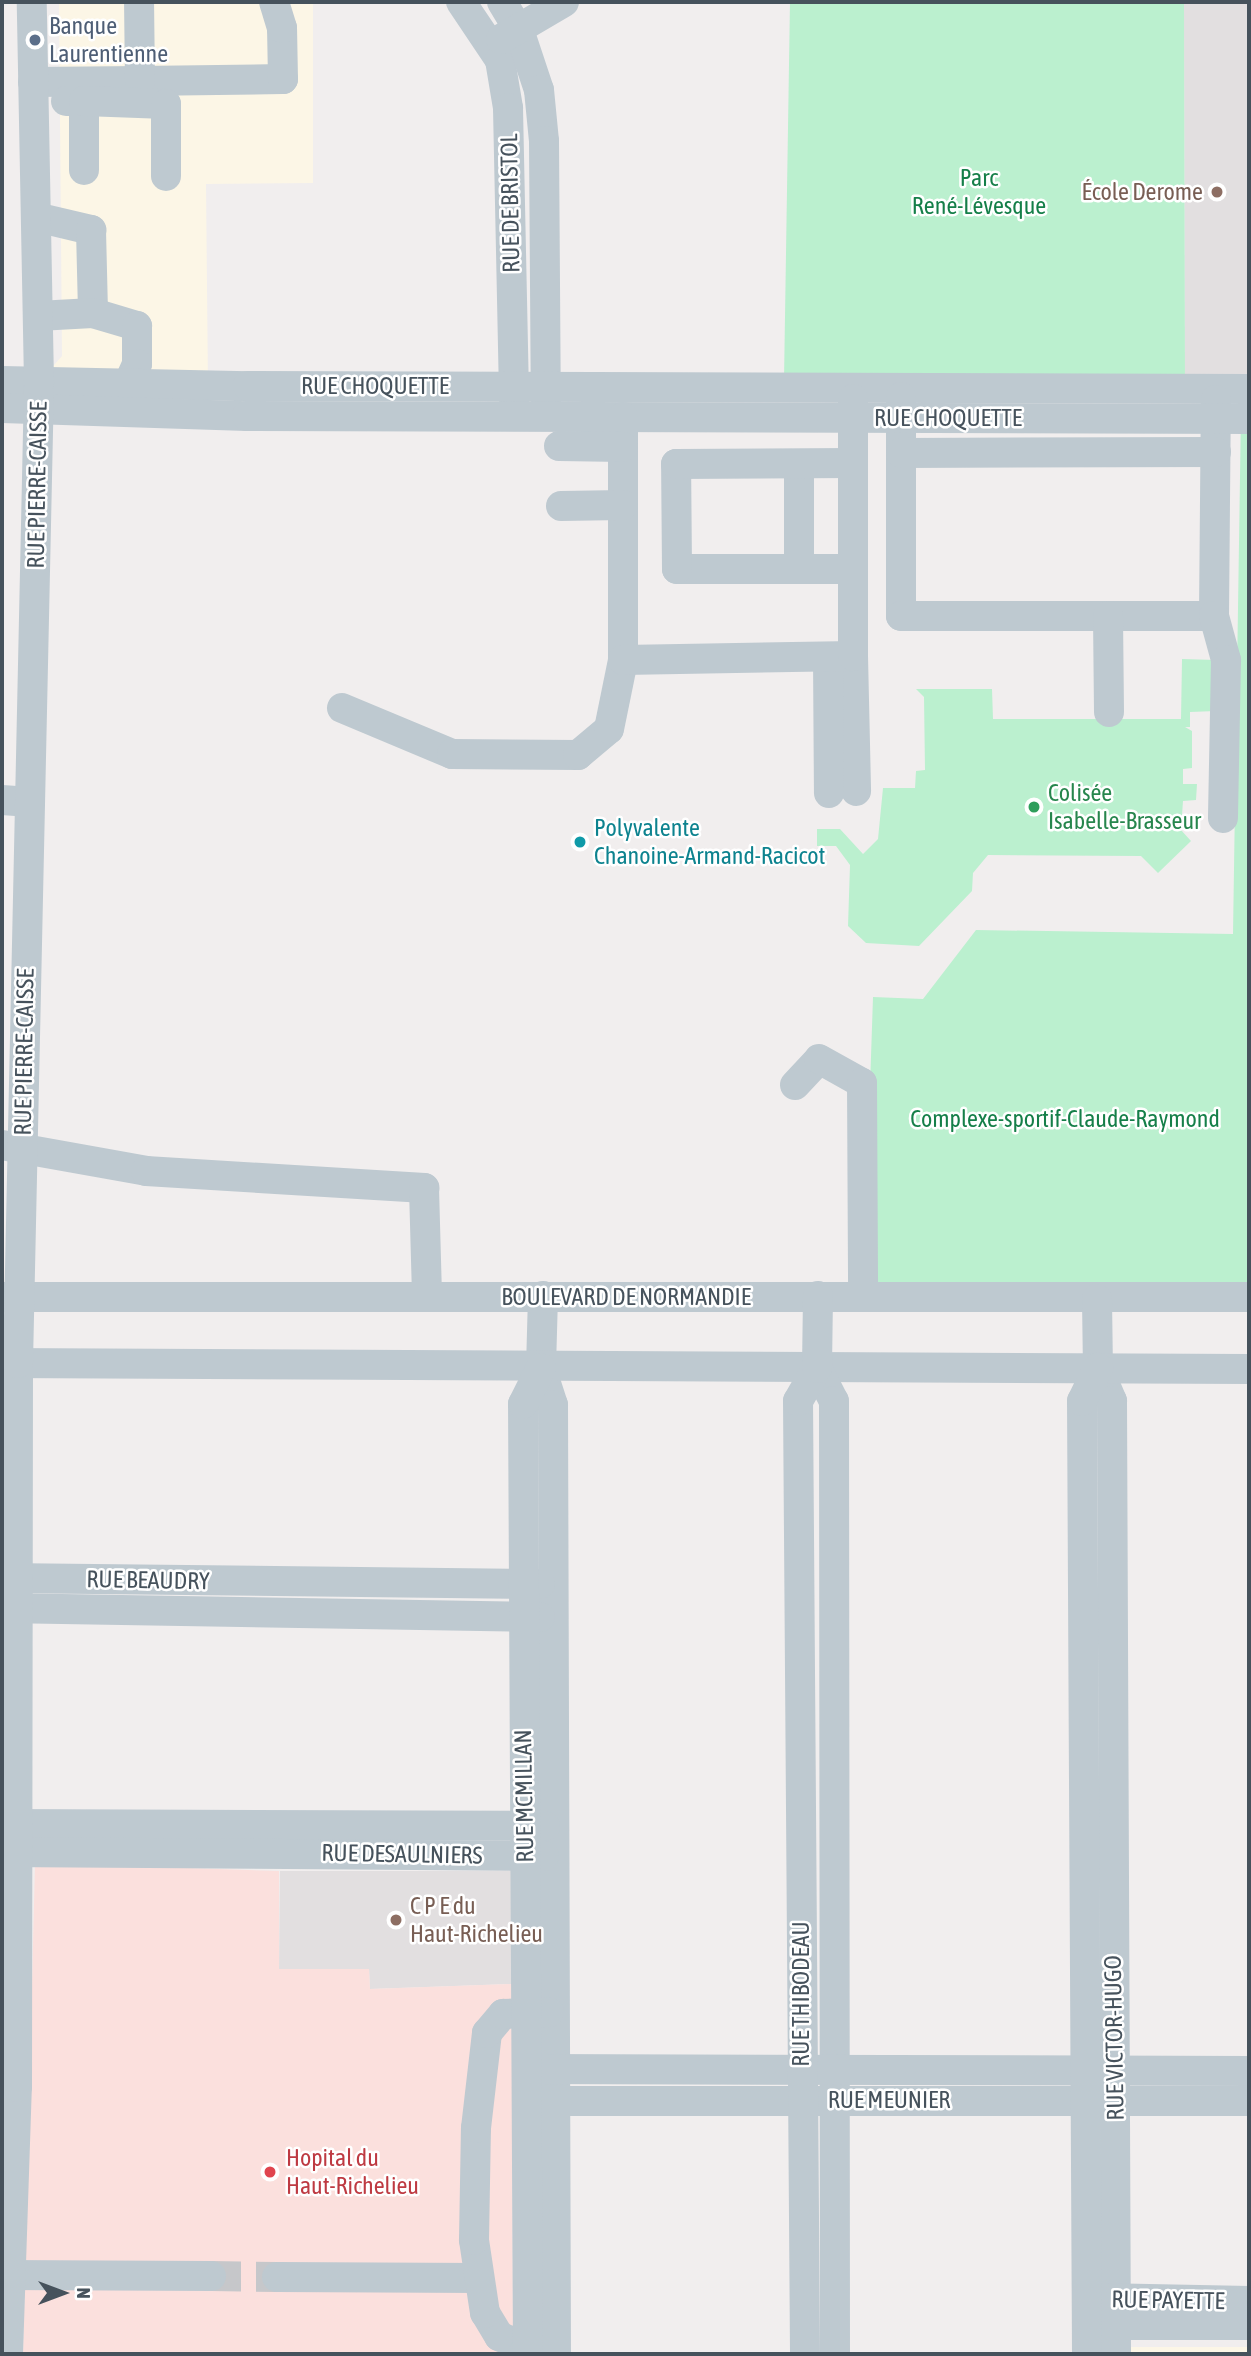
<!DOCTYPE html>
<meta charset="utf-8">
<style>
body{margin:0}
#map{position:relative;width:1251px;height:2356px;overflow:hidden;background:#f1eeee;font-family:"Asap Condensed",sans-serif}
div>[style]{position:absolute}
.commercial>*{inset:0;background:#fcf6e6}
.education>*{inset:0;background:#e2dfe0}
.medical>*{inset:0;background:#fbe0dd}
.green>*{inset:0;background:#bbf0cf}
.minor-tunnel>*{height:30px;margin-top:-15px;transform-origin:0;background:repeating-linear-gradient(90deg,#c6c7ca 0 30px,transparent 0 45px)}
.minor>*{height:30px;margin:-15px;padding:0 15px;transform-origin:15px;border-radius:15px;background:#bec9d0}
.dots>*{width:19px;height:19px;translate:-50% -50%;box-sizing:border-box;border:4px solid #fff;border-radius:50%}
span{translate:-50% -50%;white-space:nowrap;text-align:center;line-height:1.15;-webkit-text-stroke:5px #fff;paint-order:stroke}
.service-label{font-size:24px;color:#4e5e75}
.left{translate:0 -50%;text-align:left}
.park-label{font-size:24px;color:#157f49}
.education-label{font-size:24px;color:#785e54}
.right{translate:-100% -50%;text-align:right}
.street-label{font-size:24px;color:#46525c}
.leisure-label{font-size:24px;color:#27864d}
.culture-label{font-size:24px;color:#0d838f}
.health-label{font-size:24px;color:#be3a42}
.frame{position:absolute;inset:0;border:4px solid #46525c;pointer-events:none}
.north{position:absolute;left:28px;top:2258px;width:70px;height:70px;-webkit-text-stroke:5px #fff;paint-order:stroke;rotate:90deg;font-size:19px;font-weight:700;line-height:28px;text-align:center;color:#46525c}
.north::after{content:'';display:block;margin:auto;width:24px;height:32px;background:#46525c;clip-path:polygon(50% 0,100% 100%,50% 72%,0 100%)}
</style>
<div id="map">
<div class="commercial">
<div style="clip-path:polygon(59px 2px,313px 2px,313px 183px,206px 184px,208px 386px,39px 382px,62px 356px)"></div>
<div style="clip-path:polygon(1116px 2347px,1249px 2347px,1249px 2354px,1116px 2354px)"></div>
</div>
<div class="education">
<div style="clip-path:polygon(1184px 2px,1249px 2px,1249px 389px,1185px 383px)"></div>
<div style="clip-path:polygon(280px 1871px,512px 1871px,512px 1984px,370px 1989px,369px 1969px,279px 1969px)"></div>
</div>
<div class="medical">
<div style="clip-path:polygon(35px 1863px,279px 1871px,279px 1969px,369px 1969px,370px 1989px,512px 1984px,513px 2354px,23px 2354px)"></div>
</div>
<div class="green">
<div style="clip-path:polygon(790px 2px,1184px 2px,1185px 383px,784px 380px)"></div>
<div style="clip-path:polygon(1241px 412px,1249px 412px,1249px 1304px,863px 1295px,873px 997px,923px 999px,976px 930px,1233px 934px)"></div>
<div style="clip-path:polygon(1182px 659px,1216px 660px,1216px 711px,1190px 712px,1190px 727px,1185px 727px,1192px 731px,1192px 768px,1183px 769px,1183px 784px,1197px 784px,1196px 800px,1183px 801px,1181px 830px,1191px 841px,1158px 873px,1141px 856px,988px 855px,973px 873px,972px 891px,919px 946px,866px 943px,848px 926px,850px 865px,836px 846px,817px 846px,817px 829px,840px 829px,863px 854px,878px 839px,883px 788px,915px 788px,916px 771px,925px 770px,924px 697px,916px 689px,992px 689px,993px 719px,1181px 719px)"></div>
</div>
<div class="minor-tunnel">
<div style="left:211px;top:2276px;width:66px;rotate:0.9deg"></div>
</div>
<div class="minor">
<div style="left:461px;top:2px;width:70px;rotate:56.1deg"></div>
<div style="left:500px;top:60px;width:49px;rotate:80.5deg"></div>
<div style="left:508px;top:108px;width:297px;rotate:88.8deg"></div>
<div style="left:502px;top:2px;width:33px;rotate:59deg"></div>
<div style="left:519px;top:30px;width:63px;rotate:71.6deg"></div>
<div style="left:539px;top:90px;width:51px;rotate:84.4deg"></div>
<div style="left:544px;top:141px;width:261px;rotate:89.6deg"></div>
<div style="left:501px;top:39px;width:73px;rotate:-30.4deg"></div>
<div style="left:140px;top:81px;width:143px;rotate:-0.8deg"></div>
<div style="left:283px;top:79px;width:51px;rotate:-91.1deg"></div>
<div style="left:282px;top:28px;width:27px;rotate:-107deg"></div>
<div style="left:33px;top:82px;width:107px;rotate:-0.5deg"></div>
<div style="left:140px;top:81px;width:79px;rotate:-90.7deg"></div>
<div style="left:66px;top:101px;width:18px"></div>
<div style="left:84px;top:101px;width:69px;rotate:90deg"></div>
<div style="left:84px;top:101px;width:82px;rotate:2.1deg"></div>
<div style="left:166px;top:104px;width:72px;rotate:90deg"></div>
<div style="left:36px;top:217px;width:57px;rotate:13.3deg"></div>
<div style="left:91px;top:230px;width:83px;rotate:88.6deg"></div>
<div style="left:38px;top:316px;width:55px;rotate:-3.1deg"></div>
<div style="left:93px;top:313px;width:46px;rotate:16.5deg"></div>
<div style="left:137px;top:326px;width:38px;rotate:90deg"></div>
<div style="left:137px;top:364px;width:22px;rotate:114deg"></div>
<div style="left:128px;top:384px;width:19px;rotate:90deg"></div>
<div style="left:2px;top:381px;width:246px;rotate:1.2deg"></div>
<div style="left:248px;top:386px;width:1001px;rotate:0.17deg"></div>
<div style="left:901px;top:397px;width:219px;rotate:90deg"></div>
<div style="left:901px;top:616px;width:313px"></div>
<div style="left:1214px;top:616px;width:216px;rotate:-89.5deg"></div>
<div style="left:2px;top:408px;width:245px;rotate:1.9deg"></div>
<div style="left:247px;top:416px;width:1002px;rotate:0.17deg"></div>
<div style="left:623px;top:417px;width:243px;rotate:90deg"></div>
<div style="left:559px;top:446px;width:64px;rotate:0.9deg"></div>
<div style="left:901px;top:453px;width:315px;rotate:-0.2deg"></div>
<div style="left:799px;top:464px;width:105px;rotate:90deg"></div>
<div style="left:561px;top:506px;width:62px;rotate:-0.9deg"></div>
<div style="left:853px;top:569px;width:176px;rotate:180deg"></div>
<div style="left:677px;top:569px;width:105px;rotate:-90.5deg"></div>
<div style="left:676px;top:464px;width:177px;rotate:-0.3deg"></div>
<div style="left:1108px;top:616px;width:96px;rotate:89.4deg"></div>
<div style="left:1214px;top:616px;width:46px;rotate:74.7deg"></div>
<div style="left:1226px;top:660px;width:158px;rotate:91.1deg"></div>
<div style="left:853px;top:656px;width:135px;rotate:88.7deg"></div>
<div style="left:828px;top:657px;width:136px;rotate:89.6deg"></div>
<div style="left:342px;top:708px;width:119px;rotate:22.7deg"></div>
<div style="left:452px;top:754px;width:126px;rotate:0.5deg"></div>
<div style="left:578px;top:755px;width:40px;rotate:-40deg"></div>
<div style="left:609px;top:729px;width:70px;rotate:-78.5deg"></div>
<div style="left:623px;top:660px;width:230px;rotate:-1deg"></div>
<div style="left:853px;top:656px;width:257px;rotate:-90deg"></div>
<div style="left:2px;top:800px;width:28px;rotate:4deg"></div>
<div style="left:795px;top:1085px;width:35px;rotate:-47deg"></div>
<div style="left:819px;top:1059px;width:49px;rotate:29.2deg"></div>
<div style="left:862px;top:1083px;width:212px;rotate:89.7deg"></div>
<div style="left:2px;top:1145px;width:146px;rotate:10.2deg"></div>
<div style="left:146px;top:1171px;width:279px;rotate:3.5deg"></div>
<div style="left:424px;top:1188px;width:109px;rotate:88.4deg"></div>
<div style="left:543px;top:1296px;width:72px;rotate:91.6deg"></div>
<div style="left:541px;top:1368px;width:39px;rotate:72deg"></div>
<div style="left:553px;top:1405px;width:949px;rotate:89.82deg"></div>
<div style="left:2px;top:1297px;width:1247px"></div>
<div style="left:1097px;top:1299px;width:69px;rotate:89.2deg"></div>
<div style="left:1098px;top:1368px;width:36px;rotate:67deg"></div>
<div style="left:1112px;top:1401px;width:953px;rotate:89.76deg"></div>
<div style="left:2px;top:1363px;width:1247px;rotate:0.28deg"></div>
<div style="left:817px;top:1368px;width:37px;rotate:63deg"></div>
<div style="left:834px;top:1401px;width:953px;rotate:89.94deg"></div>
<div style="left:2px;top:1578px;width:538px;rotate:0.64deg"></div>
<div style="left:2px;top:1608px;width:538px;rotate:0.96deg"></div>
<div style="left:2px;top:1824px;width:543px;rotate:0.21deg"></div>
<div style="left:2px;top:1852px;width:542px;rotate:0.42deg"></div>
<div style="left:536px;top:2069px;width:713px;rotate:0.16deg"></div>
<div style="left:532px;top:2101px;width:717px"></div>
<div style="left:2px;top:2275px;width:209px;rotate:0.3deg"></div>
<div style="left:277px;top:2277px;width:201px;rotate:0.3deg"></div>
<div style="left:1099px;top:2298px;width:150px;rotate:1.1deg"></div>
<div style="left:1099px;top:2325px;width:150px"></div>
<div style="left:528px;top:2348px;width:31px;rotate:-158deg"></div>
<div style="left:499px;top:2336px;width:27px;rotate:-121deg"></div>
<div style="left:485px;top:2313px;width:74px;rotate:-98.6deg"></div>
<div style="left:474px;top:2240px;width:112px;rotate:-89deg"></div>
<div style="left:476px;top:2128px;width:96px;rotate:-83.4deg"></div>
<div style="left:487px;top:2033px;width:25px;rotate:-50deg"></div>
<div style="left:503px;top:2014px;width:46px;rotate:-2.5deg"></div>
<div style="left:8px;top:2354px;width:267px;rotate:-88.1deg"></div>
<div style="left:17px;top:2087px;width:724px;rotate:-89.92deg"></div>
<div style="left:18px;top:1363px;width:981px;rotate:-88.77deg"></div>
<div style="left:39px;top:382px;width:380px;rotate:-91.1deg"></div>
<div style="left:528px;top:2354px;width:950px;rotate:-90.3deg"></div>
<div style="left:523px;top:1404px;width:40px;rotate:-63.4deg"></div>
<div style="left:805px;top:2354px;width:953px;rotate:-90.42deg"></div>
<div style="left:798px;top:1401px;width:38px;rotate:-60deg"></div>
<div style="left:817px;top:1368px;width:72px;rotate:-89.2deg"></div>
<div style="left:1087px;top:2354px;width:953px;rotate:-90.3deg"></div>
<div style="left:1082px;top:1401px;width:37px;rotate:-64deg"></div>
</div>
<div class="dots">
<div style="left:35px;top:40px;background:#5c6f8a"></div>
<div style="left:1217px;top:192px;background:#8d6e63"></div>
<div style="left:1034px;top:807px;background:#2e9e5b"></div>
<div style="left:580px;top:842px;background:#0f9aa8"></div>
<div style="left:396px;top:1920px;background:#8d6e63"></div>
<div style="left:270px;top:2172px;background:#e0444e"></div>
</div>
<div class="service-label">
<span class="left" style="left:49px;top:40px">Banque<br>Laurentienne</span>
</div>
<div class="park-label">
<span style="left:979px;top:192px">Parc<br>René-Lévesque</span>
<span style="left:1065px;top:1119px">Complexe-sportif-Claude-Raymond</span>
</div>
<div class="education-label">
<span class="right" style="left:1203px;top:192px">École Derome</span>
<span class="left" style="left:410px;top:1920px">C P E du<br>Haut-Richelieu</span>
</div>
<div class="street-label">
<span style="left:510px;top:203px;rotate:-91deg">RUE DE BRISTOL</span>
<span style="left:375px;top:386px">RUE CHOQUETTE</span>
<span style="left:948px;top:418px">RUE CHOQUETTE</span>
<span style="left:37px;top:485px;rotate:-89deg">RUE PIERRE-CAISSE</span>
<span style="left:24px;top:1052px;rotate:-89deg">RUE PIERRE-CAISSE</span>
<span style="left:626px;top:1297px">BOULEVARD DE NORMANDIE</span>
<span style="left:148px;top:1580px;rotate:1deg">RUE BEAUDRY</span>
<span style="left:524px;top:1796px;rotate:-91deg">RUE MCMILLAN</span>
<span style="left:402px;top:1854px;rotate:1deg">RUE DESAULNIERS</span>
<span style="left:801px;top:1994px;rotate:-90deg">RUE THIBODEAU</span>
<span style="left:1114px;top:2038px;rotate:-91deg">RUE VICTOR-HUGO</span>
<span style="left:889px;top:2100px">RUE MEUNIER</span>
<span style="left:1168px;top:2300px;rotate:1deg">RUE PAYETTE</span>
</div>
<div class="leisure-label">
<span class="left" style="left:1048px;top:807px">Colisée<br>Isabelle-Brasseur</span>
</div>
<div class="culture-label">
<span class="left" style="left:594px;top:842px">Polyvalente<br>Chanoine-Armand-Racicot</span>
</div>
<div class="health-label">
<span class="left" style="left:286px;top:2172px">Hopital du<br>Haut-Richelieu</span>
</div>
<div class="frame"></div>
<div class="north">N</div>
</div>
